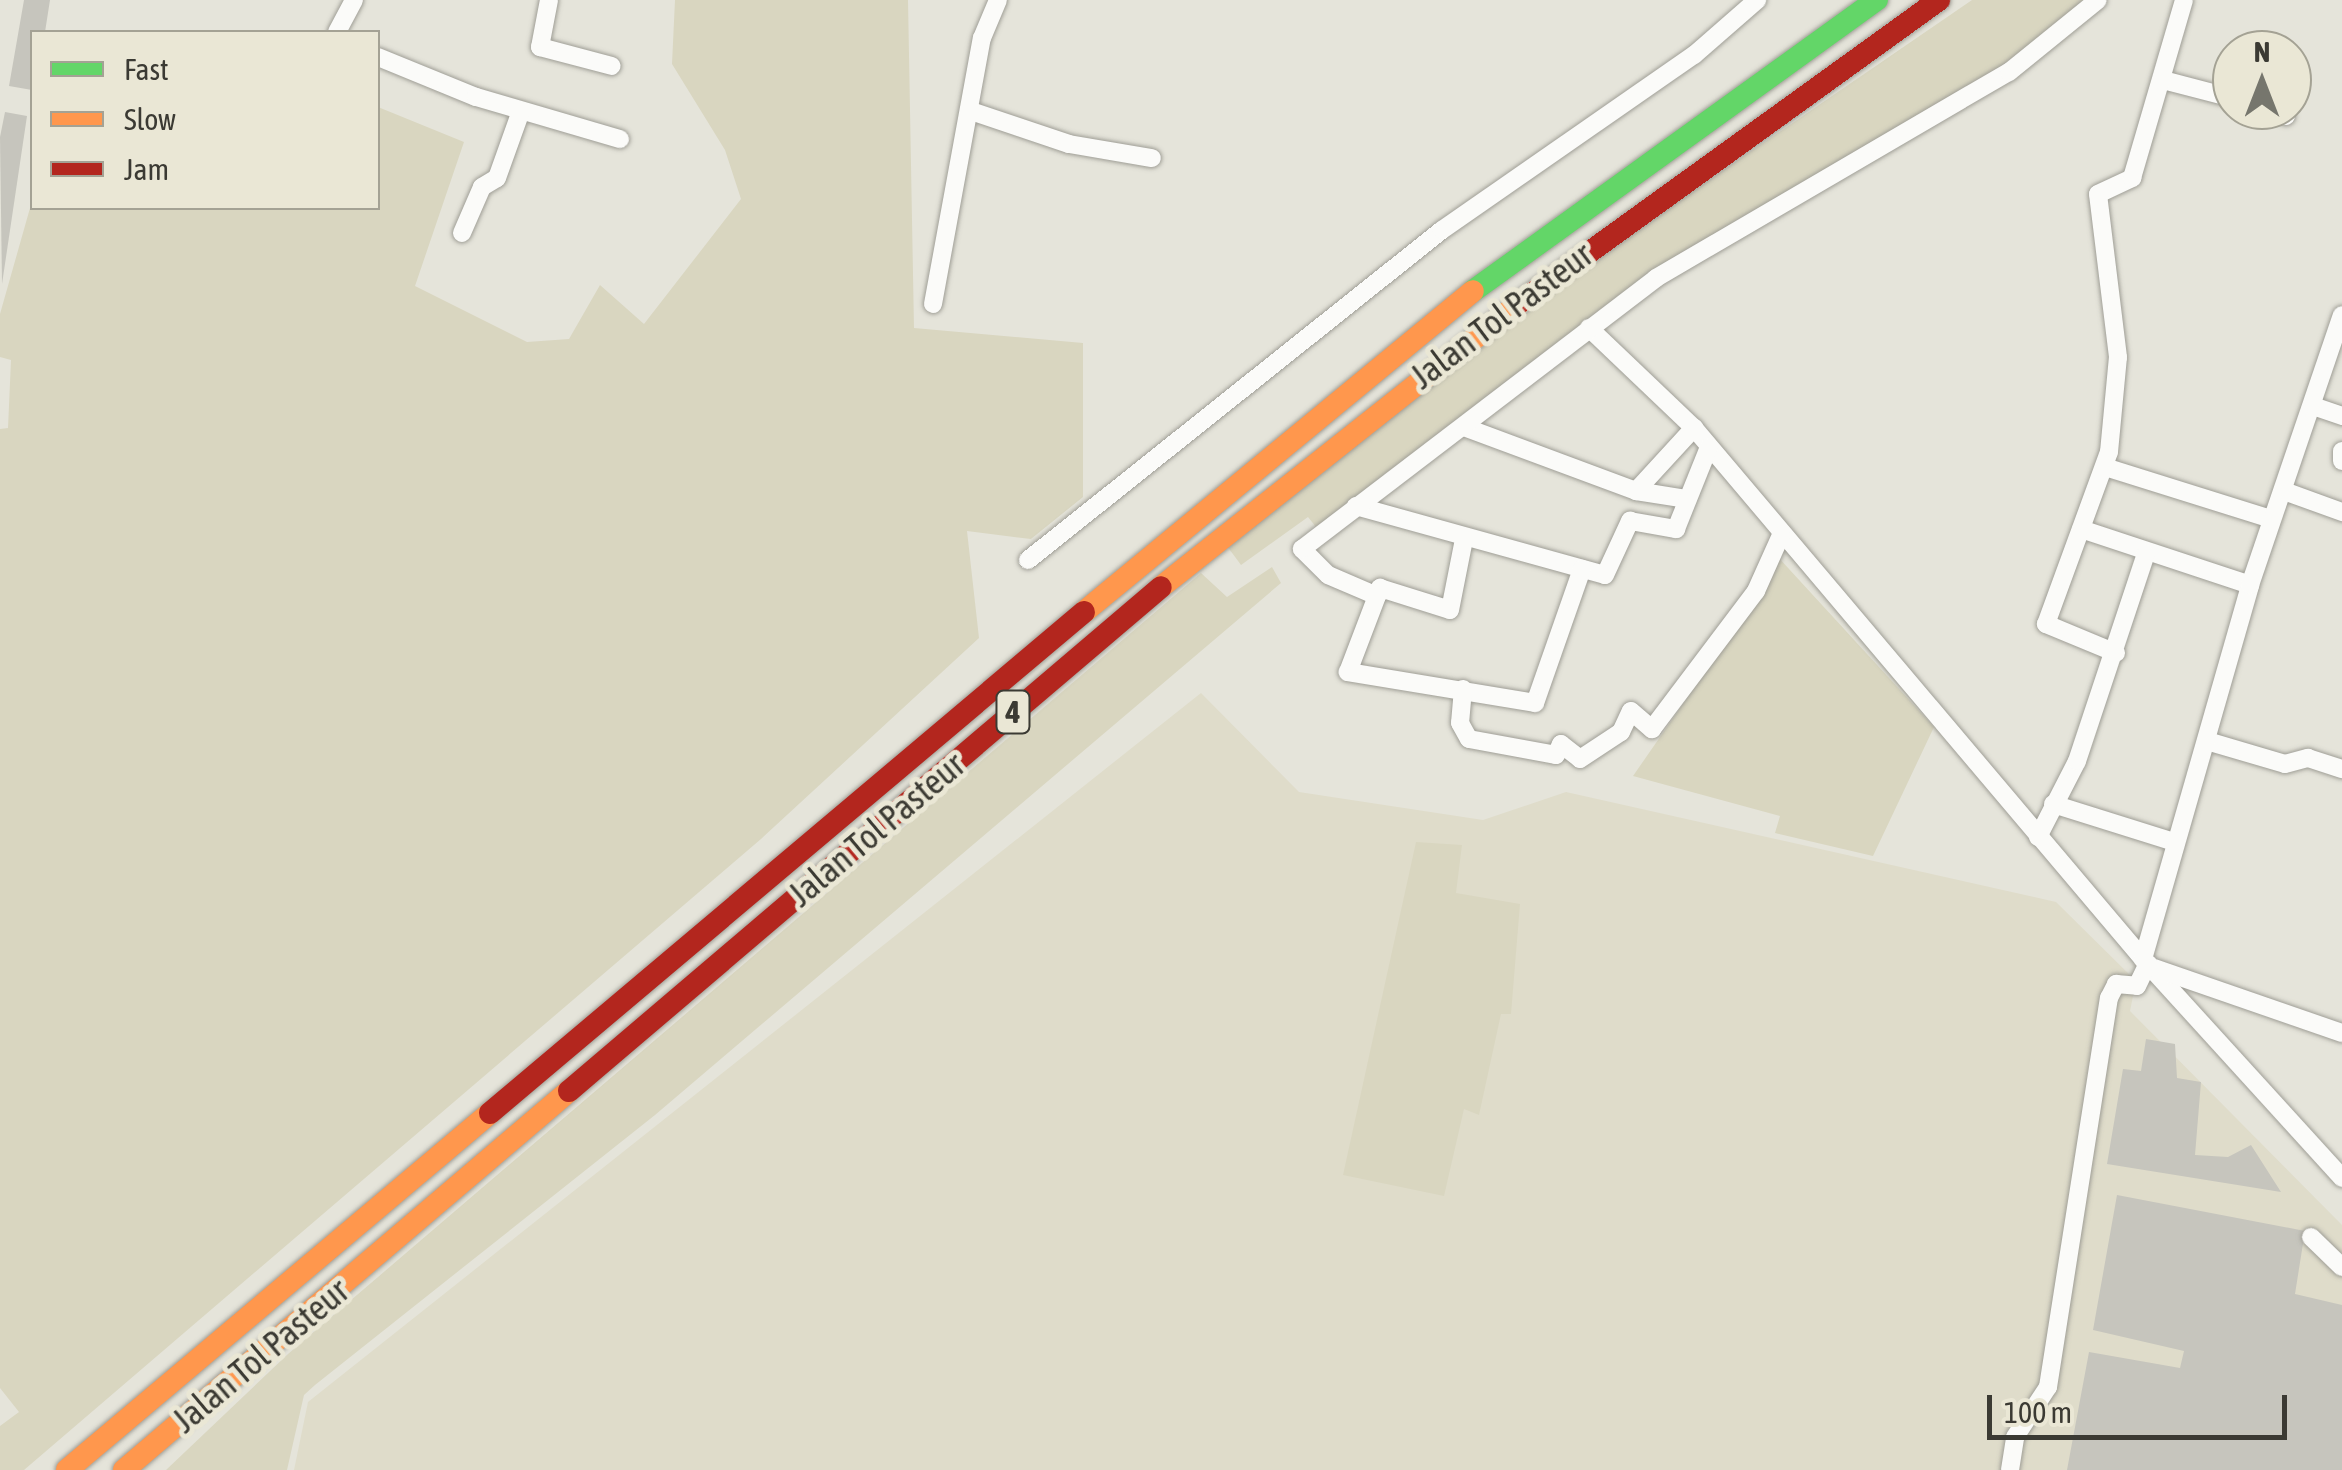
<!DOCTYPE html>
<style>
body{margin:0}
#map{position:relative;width:2342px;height:1470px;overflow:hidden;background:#e5e4da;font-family:"Asap Condensed",sans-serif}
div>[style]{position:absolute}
.built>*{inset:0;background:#dfdcca}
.green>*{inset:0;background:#d9d6c0}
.building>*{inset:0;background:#c6c5bd}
.roads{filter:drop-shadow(0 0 2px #9f9e96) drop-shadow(0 0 2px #9f9e96)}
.street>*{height:18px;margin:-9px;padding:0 9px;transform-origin:9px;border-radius:9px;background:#fbfbf9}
.fast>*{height:22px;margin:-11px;padding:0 11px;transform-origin:11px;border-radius:11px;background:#63d668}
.slow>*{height:22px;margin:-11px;padding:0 11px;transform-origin:11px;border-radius:11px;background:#ff974d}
.jam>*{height:22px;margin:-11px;padding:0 11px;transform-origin:11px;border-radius:11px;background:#b3261e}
span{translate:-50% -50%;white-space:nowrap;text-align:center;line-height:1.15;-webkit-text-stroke:10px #eae7d5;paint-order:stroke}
.shield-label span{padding:2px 8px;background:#eae7d5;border:2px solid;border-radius:8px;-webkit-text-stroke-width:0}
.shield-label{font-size:32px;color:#3b3a33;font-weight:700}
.street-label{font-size:35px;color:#3b3a33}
.legend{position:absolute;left:30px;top:30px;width:350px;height:180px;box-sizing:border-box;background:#eae7d5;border:2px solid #a4a294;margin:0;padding:12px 18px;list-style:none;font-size:30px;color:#3b3a33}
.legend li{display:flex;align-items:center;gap:20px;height:50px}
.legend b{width:50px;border:2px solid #a4a294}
.north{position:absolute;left:2212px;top:30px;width:100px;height:100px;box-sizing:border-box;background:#eae7d5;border:2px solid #a4a294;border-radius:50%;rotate:0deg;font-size:28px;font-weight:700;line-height:40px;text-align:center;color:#3b3a33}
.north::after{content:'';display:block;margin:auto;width:35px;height:45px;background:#76766d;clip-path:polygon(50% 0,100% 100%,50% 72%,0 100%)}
.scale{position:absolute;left:1987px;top:1395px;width:300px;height:45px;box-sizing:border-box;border:5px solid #3b3a33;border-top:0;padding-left:12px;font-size:30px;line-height:35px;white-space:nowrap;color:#3b3a33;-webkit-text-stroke:8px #eae7d5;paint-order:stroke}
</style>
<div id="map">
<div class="built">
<div style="clip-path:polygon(1201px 693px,1299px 792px,1483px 820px,1566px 792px,2056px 902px,2136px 981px,2130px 1011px,2342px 1225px,2342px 1470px,294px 1470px,308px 1402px)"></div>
</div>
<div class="green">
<div style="clip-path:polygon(675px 0,908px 0,914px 328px,1083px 343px,1083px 497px,1031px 539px,967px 531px,979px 638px,761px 839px,24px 1470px,0 1470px,0 1426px,19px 1412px,0 1388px,0 429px,8px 428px,11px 360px,0 357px,0 314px,32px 201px,32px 208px,378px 208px,378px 107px,464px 142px,415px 286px,527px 342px,569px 339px,600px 285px,644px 324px,741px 199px,725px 150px,672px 64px)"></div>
<div style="clip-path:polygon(1972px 0,2088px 0,1992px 73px,1646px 277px,1316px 527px,1308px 517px,1241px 565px,1227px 546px,1610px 248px)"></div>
<div style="clip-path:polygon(1777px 556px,1934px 727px,1873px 856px,1775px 833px,1780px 816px,1633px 776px,1760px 593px)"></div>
<div style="clip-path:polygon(1272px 567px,1281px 583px,655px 1115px,315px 1385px,304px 1395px,287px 1470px,166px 1470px,288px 1354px,1201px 573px,1227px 597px)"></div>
<div style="clip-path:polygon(1416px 842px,1462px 845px,1456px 893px,1520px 904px,1511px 1014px,1501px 1014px,1479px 1115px,1464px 1109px,1444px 1196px,1343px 1175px)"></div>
</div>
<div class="building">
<div style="clip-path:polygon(24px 0,50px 0,45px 32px,32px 32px,32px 90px,9px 86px)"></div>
<div style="clip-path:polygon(5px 112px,27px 116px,2px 284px,0 137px)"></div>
<div style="clip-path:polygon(2146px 1039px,2175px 1044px,2177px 1078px,2201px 1082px,2195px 1155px,2228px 1157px,2251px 1145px,2281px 1192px,2107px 1164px,2123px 1069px,2141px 1071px)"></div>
<div style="clip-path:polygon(2117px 1195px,2305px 1231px,2295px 1294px,2342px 1305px,2342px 1470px,2067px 1470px,2089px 1352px,2180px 1368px,2184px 1351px,2093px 1330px)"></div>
</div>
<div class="roads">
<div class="street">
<div style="left:549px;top:0;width:48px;rotate:100.8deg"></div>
<div style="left:540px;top:47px;width:74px;rotate:14.8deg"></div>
<div style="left:337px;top:32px;width:36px;rotate:-62deg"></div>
<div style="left:378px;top:57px;width:106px;rotate:22.2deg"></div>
<div style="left:476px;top:97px;width:150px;rotate:16.3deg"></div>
<div style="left:2163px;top:80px;width:71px;rotate:14.6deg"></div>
<div style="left:2269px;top:110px;width:18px;rotate:19deg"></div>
<div style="left:971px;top:111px;width:103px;rotate:18.6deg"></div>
<div style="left:1069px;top:144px;width:84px;rotate:9.6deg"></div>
<div style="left:462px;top:233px;width:50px;rotate:-66.5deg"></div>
<div style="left:482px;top:187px;width:17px;rotate:-31deg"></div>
<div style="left:497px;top:178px;width:71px;rotate:-70.3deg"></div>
<div style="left:933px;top:304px;width:270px;rotate:-79.6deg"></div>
<div style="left:982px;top:38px;width:41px;rotate:-67.2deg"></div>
<div style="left:1589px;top:328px;width:145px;rotate:43.6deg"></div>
<div style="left:1694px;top:428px;width:695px;rotate:49.78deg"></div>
<div style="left:2143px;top:959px;width:296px;rotate:47.7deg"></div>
<div style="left:2313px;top:406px;width:31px;rotate:19deg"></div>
<div style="left:1464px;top:427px;width:184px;rotate:20.4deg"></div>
<div style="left:1636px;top:491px;width:52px;rotate:8.9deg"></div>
<div style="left:2342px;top:451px;width:10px;rotate:90deg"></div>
<div style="left:2105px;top:467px;width:174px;rotate:17.4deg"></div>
<div style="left:1636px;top:491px;width:86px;rotate:-47.4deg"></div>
<div style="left:2284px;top:491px;width:62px;rotate:19.9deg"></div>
<div style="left:1356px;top:506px;width:258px;rotate:15.5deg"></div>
<div style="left:1605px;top:575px;width:60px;rotate:-65.2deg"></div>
<div style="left:1630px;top:521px;width:47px;rotate:9.9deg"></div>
<div style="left:1676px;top:529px;width:88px;rotate:-68.1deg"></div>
<div style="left:2081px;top:529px;width:178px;rotate:18.3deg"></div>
<div style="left:1028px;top:560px;width:529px;rotate:-38.56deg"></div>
<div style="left:1442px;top:230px;width:307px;rotate:-34.8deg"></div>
<div style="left:1694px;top:55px;width:84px;rotate:-41.1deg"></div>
<div style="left:1582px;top:569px;width:142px;rotate:109.3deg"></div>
<div style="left:1535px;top:703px;width:190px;rotate:-170.6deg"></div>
<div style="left:1348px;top:672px;width:81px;rotate:-69.1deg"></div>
<div style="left:1377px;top:596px;width:53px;rotate:-156.8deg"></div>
<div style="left:1328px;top:575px;width:37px;rotate:-135deg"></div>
<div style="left:1302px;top:549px;width:446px;rotate:-37.4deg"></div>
<div style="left:1656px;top:278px;width:409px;rotate:-30.3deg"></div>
<div style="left:2009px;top:72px;width:114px;rotate:-39deg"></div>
<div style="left:1377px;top:596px;width:9px;rotate:-69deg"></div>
<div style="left:1380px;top:588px;width:73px;rotate:17.4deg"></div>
<div style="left:1450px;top:610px;width:72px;rotate:-78.8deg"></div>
<div style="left:2116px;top:653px;width:76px;rotate:-157.5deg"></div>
<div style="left:2046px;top:624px;width:183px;rotate:-69.9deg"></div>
<div style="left:2109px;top:452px;width:95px;rotate:-84.6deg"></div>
<div style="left:2118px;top:357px;width:164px;rotate:-97deg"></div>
<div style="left:2098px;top:194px;width:38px;rotate:-25deg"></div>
<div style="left:2132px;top:178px;width:185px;rotate:-73.7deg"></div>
<div style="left:1463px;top:689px;width:34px;rotate:95deg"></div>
<div style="left:1460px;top:723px;width:18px;rotate:61deg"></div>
<div style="left:1469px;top:739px;width:88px;rotate:10.4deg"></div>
<div style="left:1556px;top:755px;width:12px;rotate:-66deg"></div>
<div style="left:1561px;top:744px;width:24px;rotate:38deg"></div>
<div style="left:1580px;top:759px;width:49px;rotate:-33.4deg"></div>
<div style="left:1621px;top:732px;width:23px;rotate:-65deg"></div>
<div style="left:1631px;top:711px;width:28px;rotate:41deg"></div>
<div style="left:1652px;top:729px;width:173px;rotate:-53deg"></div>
<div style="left:1756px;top:591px;width:61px;rotate:-65.9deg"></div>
<div style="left:2207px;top:741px;width:81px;rotate:16.4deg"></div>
<div style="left:2285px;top:764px;width:24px;rotate:-15deg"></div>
<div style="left:2308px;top:758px;width:36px;rotate:18deg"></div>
<div style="left:2053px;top:804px;width:127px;rotate:17.4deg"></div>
<div style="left:2038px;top:837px;width:85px;rotate:-62.8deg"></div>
<div style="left:2077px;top:761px;width:218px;rotate:-71.6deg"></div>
<div style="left:2143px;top:959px;width:389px;rotate:-74deg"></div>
<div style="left:2250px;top:585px;width:285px;rotate:-71.2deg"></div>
<div style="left:2154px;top:968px;width:199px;rotate:19.1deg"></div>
<div style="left:2311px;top:1237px;width:43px;rotate:44.1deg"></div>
<div style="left:2010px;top:1470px;width:33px;rotate:-81deg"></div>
<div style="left:2015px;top:1437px;width:60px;rotate:-56.6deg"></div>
<div style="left:2048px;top:1387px;width:394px;rotate:-81.1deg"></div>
<div style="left:2109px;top:998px;width:16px;rotate:-63deg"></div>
<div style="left:2116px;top:984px;width:21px;rotate:5deg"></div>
<div style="left:2137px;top:986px;width:25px;rotate:-64deg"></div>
</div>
<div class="fast">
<div style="left:1473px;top:291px;width:498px;rotate:-35.8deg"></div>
</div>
<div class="slow">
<div style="left:1161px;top:587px;width:457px;rotate:-38.4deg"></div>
<div style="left:1084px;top:612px;width:504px;rotate:-39.53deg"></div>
<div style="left:67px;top:1470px;width:554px;rotate:-40.16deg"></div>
<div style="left:124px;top:1470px;width:585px;rotate:-40.42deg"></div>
</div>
<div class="jam">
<div style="left:1519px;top:303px;width:518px;rotate:-35.81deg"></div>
<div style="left:569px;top:1091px;width:777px;rotate:-40.41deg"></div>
<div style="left:490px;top:1113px;width:777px;rotate:-40.15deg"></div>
</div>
</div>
<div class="shield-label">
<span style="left:1013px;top:712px">4</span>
</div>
<div class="street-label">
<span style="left:1501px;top:315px;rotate:-37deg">Jalan Tol Pasteur</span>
<span style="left:876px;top:829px;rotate:-40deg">Jalan Tol Pasteur</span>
<span style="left:260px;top:1355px;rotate:-40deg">Jalan Tol Pasteur</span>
</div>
<ul class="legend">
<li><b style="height:12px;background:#63d668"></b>Fast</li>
<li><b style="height:12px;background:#ff974d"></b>Slow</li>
<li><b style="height:12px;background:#b3261e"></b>Jam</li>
</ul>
<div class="north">N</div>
<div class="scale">100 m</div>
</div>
